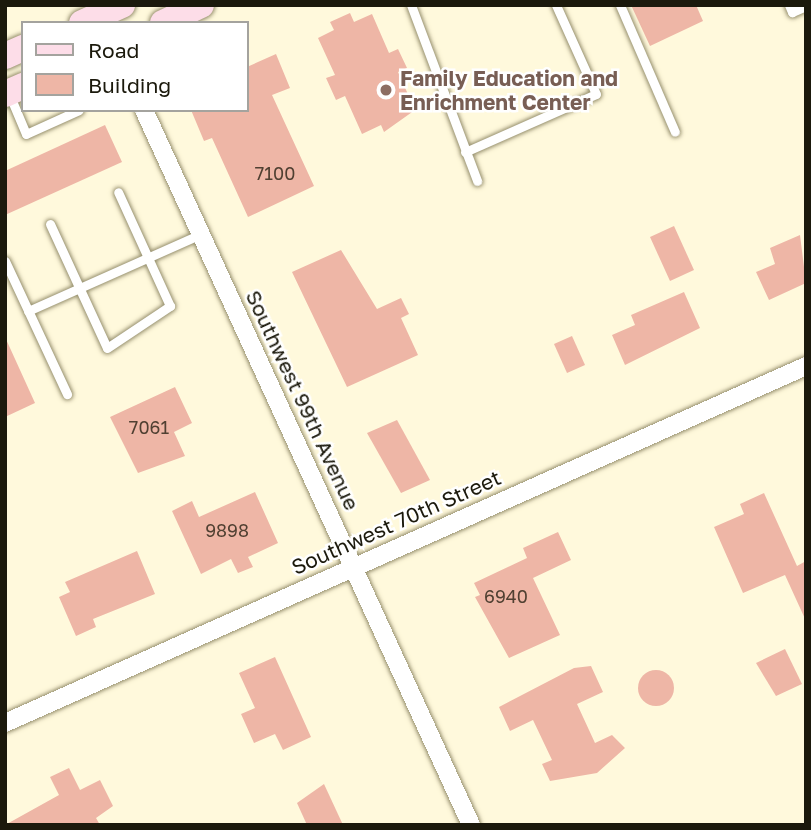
<!DOCTYPE html>
<style>
body{margin:0}
#map{position:relative;width:811px;height:830px;overflow:hidden;background:#fff9dc;font-family:"Golos Text",sans-serif}
div>[style]{position:absolute}
.building>*{inset:0;background:#eeb6a6}
.round{border-radius:50%}
.roads{filter:drop-shadow(0 0 2px #97906e) drop-shadow(0 0 2px #97906e)}
.service>*{height:9px;margin:-4.5px;padding:0 4.5px;transform-origin:4.5px;border-radius:4.5px;background:#fff}
.minor>*{height:18px;margin:-9px;padding:0 9px;transform-origin:9px;border-radius:9px;background:#fff}
.secondary>*{height:26px;margin:-13px;padding:0 13px;transform-origin:13px;border-radius:13px;background:#fddde8}
.dots>*{width:19px;height:19px;translate:-50% -50%;box-sizing:border-box;border:4px solid #fff;border-radius:50%}
span{translate:-50% -50%;white-space:nowrap;text-align:center;line-height:1.15;-webkit-text-stroke:5px #fff;paint-order:stroke}
.number-label{font-size:18px;color:#504032}
.number-label span{-webkit-text-stroke-width:0}
.education-label{font-size:21px;color:#785e54;font-weight:700}
.left{translate:0 -50%;text-align:left}
.street-label{font-size:21px;color:#1b190c}
.frame{position:absolute;inset:0;border:7px solid #1b190c;pointer-events:none}
.legend{position:absolute;left:21px;top:21px;width:228px;height:91px;box-sizing:border-box;background:#fff;border:2px solid #a4a39e;margin:0;padding:9px 12px;list-style:none;font-size:21px;color:#1b190c}
.legend li{display:flex;align-items:center;gap:14px;height:35px}
.legend b{width:35px;border:2px solid #a4a39e}
</style>
<div id="map">
<div class="building">
<div style="clip-path:polygon(631px 5px,696px 5px,703px 21px,650px 46px)"></div>
<div style="clip-path:polygon(350px 13px,354px 22px,372px 14px,389px 53px,398px 49px,407px 68px,398px 72px,415px 110px,384px 132px,381px 125px,362px 134px,345px 96px,336px 100px,326px 78px,335px 75px,318px 38px,334px 30px,330px 22px)"></div>
<div style="clip-path:polygon(276px 54px,290px 88px,272px 95px,314px 186px,248px 217px,212px 138px,204px 141px,191px 110px,247px 110px,247px 67px)"></div>
<div style="clip-path:polygon(105px 125px,122px 162px,5px 215px,5px 171px)"></div>
<div style="clip-path:polygon(674px 226px,694px 270px,670px 281px,650px 237px)"></div>
<div style="clip-path:polygon(800px 235px,806px 283px,769px 300px,756px 272px,775px 264px,770px 248px)"></div>
<div style="clip-path:polygon(341px 250px,377px 309px,401px 298px,409px 314px,401px 318px,418px 355px,347px 387px,292px 272px)"></div>
<div style="clip-path:polygon(684px 292px,700px 328px,625px 365px,612px 335px,635px 325px,631px 315px)"></div>
<div style="clip-path:polygon(572px 336px,585px 365px,567px 373px,554px 344px)"></div>
<div style="clip-path:polygon(5px 337px,35px 403px,5px 417px)"></div>
<div style="clip-path:polygon(175px 387px,192px 423px,174px 432px,185px 456px,138px 473px,110px 417px)"></div>
<div style="clip-path:polygon(397px 420px,430px 480px,401px 493px,367px 433px)"></div>
<div style="clip-path:polygon(255px 492px,278px 543px,248px 557px,253px 567px,238px 573px,231px 559px,201px 574px,172px 511px,192px 501px,199px 517px)"></div>
<div style="clip-path:polygon(764px 493px,797px 566px,806px 561px,806px 621px,785px 575px,743px 593px,714px 527px,744px 514px,740px 504px)"></div>
<div style="clip-path:polygon(558px 532px,571px 560px,533px 578px,560px 635px,509px 658px,475px 597px,480px 595px,474px 583px,527px 558px,523px 548px)"></div>
<div style="clip-path:polygon(137px 551px,155px 594px,93px 619px,96px 627px,76px 636px,59px 597px,70px 592px,65px 582px)"></div>
<div style="clip-path:polygon(785px 649px,802px 684px,776px 696px,756px 663px)"></div>
<div style="clip-path:polygon(275px 657px,311px 737px,283px 750px,275px 734px,254px 743px,241px 714px,255px 708px,239px 673px)"></div>
<div style="clip-path:polygon(591px 666px,603px 692px,577px 704px,595px 743px,612px 735px,625px 748px,597px 773px,550px 781px,542px 764px,552px 760px,533px 720px,510px 731px,499px 707px,574px 668px)"></div>
<div class="round" style="left:638px;top:670px;width:36px;height:36px"></div>
<div style="clip-path:polygon(69px 768px,80px 790px,100px 780px,113px 806px,96px 818px,100px 825px,5px 825px,59px 795px,50px 777px)"></div>
<div style="clip-path:polygon(324px 784px,343px 825px,307px 825px,297px 803px)"></div>
</div>
<div class="roads">
<div class="service">
<div style="left:411px;top:5px;width:188px;rotate:69.4deg"></div>
<div style="left:620px;top:5px;width:138px;rotate:66.6deg"></div>
<div style="left:789px;top:5px;width:8px;rotate:67deg"></div>
<div style="left:792px;top:12px;width:15px;rotate:-23deg"></div>
<div style="left:10px;top:96px;width:41px;rotate:67.2deg"></div>
<div style="left:26px;top:134px;width:58px;rotate:-24.4deg"></div>
<div style="left:465px;top:152px;width:143px;rotate:-23.9deg"></div>
<div style="left:596px;top:94px;width:98px;rotate:-114.2deg"></div>
<div style="left:50px;top:224px;width:136px;rotate:65.3deg"></div>
<div style="left:107px;top:348px;width:76px;rotate:-33.7deg"></div>
<div style="left:170px;top:306px;width:125px;rotate:-114.5deg"></div>
<div style="left:5px;top:261px;width:147px;rotate:65deg"></div>
<div style="left:28px;top:311px;width:189px;rotate:-24deg"></div>
</div>
<div class="minor">
<div style="left:144px;top:110px;width:786px;rotate:65.42deg"></div>
<div style="left:5px;top:723px;width:877px;rotate:-24.02deg"></div>
</div>
<div class="secondary">
<div style="left:82px;top:23px;width:44px;rotate:-24.2deg"></div>
<div style="left:163px;top:23px;width:42px;rotate:-25.3deg"></div>
<div style="left:5px;top:56px;width:20px;rotate:-24deg"></div>
<div style="left:5px;top:94px;width:20px;rotate:-24deg"></div>
</div>
</div>
<div class="dots">
<div style="left:386px;top:90px;background:#8d6e63"></div>
</div>
<div class="number-label">
<span style="left:275px;top:173px">7100</span>
<span style="left:149px;top:427px">7061</span>
<span style="left:227px;top:530px">9898</span>
<span style="left:506px;top:596px">6940</span>
</div>
<div class="education-label">
<span class="left" style="left:400px;top:90px">Family Education and<br>Enrichment Center</span>
</div>
<div class="street-label">
<span style="left:303px;top:400px;rotate:65deg">Southwest 99th Avenue</span>
<span style="left:396px;top:522px;rotate:-24deg">Southwest 70th Street</span>
</div>
<div class="frame"></div>
<ul class="legend">
<li><b style="height:9px;background:#fddde8"></b>Road</li>
<li><b style="height:19px;background:#eeb6a6"></b>Building</li>
</ul>
</div>
